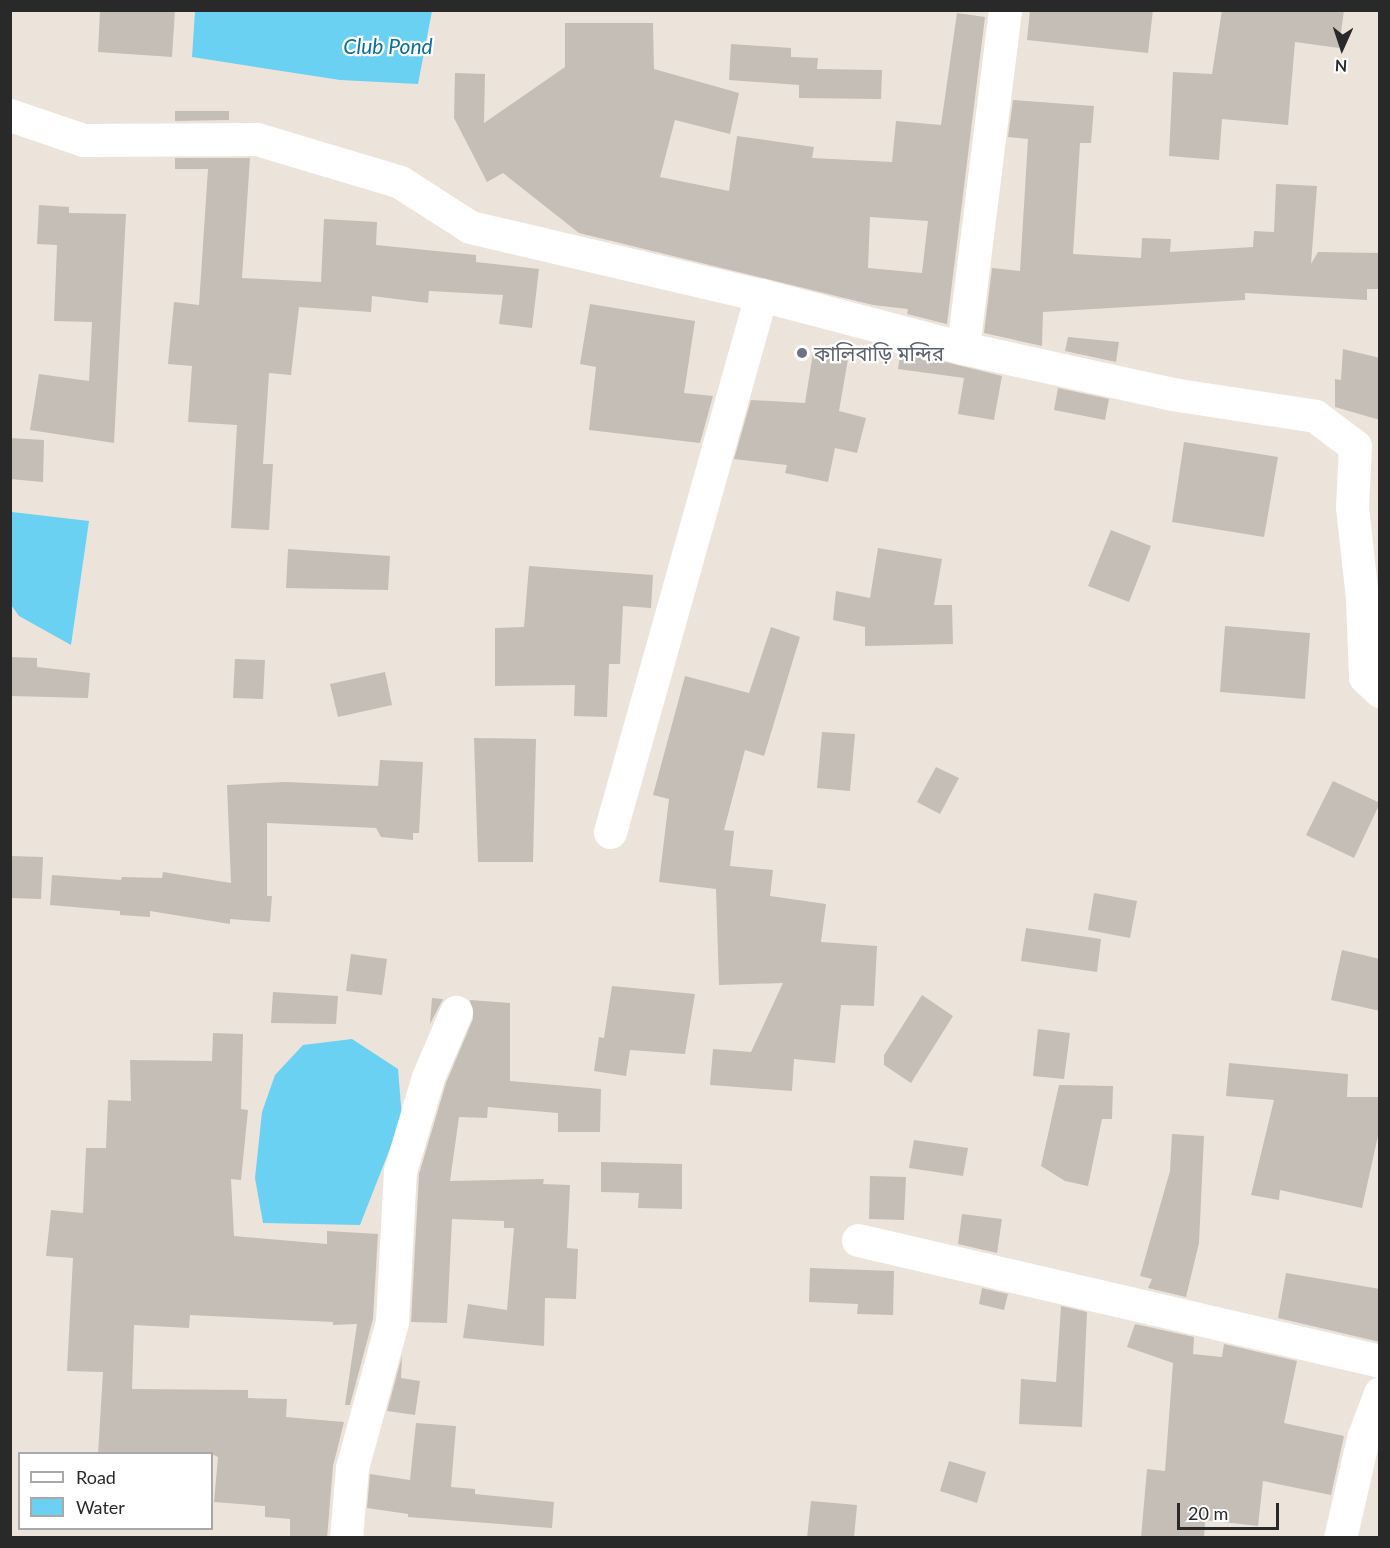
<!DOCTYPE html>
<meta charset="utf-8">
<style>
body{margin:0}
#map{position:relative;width:1390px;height:1548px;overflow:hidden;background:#ece4db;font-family:Lato,"Noto Sans Bengali",sans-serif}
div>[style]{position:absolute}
.water>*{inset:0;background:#6ad1f2}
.building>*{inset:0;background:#c4beb7}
.minor>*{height:33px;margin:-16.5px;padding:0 16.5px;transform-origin:16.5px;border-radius:16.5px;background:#fff}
.dots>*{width:16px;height:16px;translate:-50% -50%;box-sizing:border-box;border:3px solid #fff;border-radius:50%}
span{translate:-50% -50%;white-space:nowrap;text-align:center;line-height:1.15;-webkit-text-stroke:4.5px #fff;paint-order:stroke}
.worship-label{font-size:20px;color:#5b616d}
.left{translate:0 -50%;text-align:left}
.water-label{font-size:21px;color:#096e9d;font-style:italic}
.frame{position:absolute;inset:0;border:12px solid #292929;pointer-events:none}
.legend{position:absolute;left:18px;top:1452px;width:195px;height:78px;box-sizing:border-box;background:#fff;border:2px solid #a9a9a9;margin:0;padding:8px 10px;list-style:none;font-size:18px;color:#292929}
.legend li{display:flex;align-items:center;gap:12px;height:30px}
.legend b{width:30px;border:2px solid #a9a9a9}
.north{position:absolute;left:1312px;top:18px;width:60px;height:60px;-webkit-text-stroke:4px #fff;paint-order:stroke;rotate:183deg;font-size:16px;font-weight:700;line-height:24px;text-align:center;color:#292929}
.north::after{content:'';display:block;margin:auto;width:21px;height:27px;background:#292929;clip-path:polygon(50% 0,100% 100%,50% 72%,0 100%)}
.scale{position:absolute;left:1177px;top:1503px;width:102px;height:27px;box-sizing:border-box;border:3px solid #292929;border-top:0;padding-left:8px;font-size:18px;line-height:21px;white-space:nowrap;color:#292929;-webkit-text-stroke:4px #fff;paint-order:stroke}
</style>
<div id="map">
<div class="water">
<div style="clip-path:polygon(195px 11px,195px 10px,432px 11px,418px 84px,340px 80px,192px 57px)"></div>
<div style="clip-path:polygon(12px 512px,89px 521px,71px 645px,19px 616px,11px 605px)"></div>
<div style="clip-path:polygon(352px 1039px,398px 1069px,402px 1118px,360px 1225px,263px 1223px,255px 1178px,262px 1112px,275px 1075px,303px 1045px)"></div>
</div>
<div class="building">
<div style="clip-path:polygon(100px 10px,175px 10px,172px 57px,98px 52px)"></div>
<div style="clip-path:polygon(1030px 10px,1153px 10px,1148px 53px,1027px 40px)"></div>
<div style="clip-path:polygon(1222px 10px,1344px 10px,1339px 48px,1295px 42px,1288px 125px,1222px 119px,1219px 160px,1169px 156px,1173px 72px,1212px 74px)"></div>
<div style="clip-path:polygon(evenodd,957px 13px,985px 17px,947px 324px,907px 314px,908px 309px,873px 305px,579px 233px,503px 173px,487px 182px,454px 118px,455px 73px,485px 74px,484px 123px,565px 67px,565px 23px,653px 23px,654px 69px,739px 93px,730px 134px,675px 120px,660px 177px,729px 191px,737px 136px,814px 147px,812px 158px,892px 162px,896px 121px,941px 125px,957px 13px,870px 217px,928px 221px,922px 273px,868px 268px,870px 217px)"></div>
<div style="clip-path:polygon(731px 44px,791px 48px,791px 57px,818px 58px,817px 69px,882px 70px,881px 99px,799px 98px,799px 85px,729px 80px)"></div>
<div style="clip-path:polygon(1013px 100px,1094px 106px,1091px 143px,1080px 143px,1073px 254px,1141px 258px,1142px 238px,1171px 239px,1170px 252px,1253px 247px,1254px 231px,1274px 232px,1276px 184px,1317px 186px,1311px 264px,1318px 252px,1380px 253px,1380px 289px,1367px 289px,1367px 300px,1245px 293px,1245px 300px,1043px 312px,1042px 346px,984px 333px,992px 268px,1020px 271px,1028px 139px,1008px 137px)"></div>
<div style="clip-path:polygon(175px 111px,229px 111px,229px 120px,175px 121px)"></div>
<div style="clip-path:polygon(175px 158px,250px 158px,242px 278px,321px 282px,324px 219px,377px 222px,376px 245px,476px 255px,476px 262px,539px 269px,532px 328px,499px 324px,503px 295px,429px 291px,428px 303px,372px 296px,371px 312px,299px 307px,291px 375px,269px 373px,263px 464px,273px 464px,269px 530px,231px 528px,237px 425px,188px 422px,192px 366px,168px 364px,174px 302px,199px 305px,208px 169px,175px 169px)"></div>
<div style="clip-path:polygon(39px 205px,69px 207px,69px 213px,126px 214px,114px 443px,30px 430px,39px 374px,89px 381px,92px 322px,54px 321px,57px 245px,37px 244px)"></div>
<div style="clip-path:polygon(590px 304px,695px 321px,684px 393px,713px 396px,700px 443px,589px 430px,596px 367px,580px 364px)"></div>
<div style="clip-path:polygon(1068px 337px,1119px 342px,1116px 362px,1065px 351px)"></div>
<div style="clip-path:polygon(1343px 349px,1380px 358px,1380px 420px,1335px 407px,1335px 379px,1341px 380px)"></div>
<div style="clip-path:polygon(901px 351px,1002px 376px,994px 420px,958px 414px,964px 378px,898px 369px)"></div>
<div style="clip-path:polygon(813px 353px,848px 359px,839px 411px,866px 418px,857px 453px,835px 448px,828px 482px,785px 473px,787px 465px,734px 459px,751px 400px,805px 403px)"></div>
<div style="clip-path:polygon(1058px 388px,1109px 399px,1105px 420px,1054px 410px)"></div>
<div style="clip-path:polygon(10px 438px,44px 440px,43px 482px,10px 479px)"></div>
<div style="clip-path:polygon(1184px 442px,1278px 457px,1264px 537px,1172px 522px)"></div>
<div style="clip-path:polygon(1111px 530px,1151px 546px,1129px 602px,1088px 586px)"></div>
<div style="clip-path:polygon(878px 548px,942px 559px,934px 605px,952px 605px,953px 644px,865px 646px,865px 627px,833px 620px,836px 591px,870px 598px)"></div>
<div style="clip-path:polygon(288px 549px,390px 556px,388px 590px,286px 588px)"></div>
<div style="clip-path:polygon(529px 566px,653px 575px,651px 608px,623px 606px,620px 664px,609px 664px,607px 717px,574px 716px,575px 685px,495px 686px,495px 628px,524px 627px)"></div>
<div style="clip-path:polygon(1225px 626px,1310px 633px,1305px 699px,1220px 692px)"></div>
<div style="clip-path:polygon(771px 627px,800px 637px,764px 756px,745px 750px,724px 830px,734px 831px,730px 866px,773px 870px,770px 896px,826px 904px,821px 942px,877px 946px,874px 1006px,841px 1005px,835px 1063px,794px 1059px,792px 1091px,710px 1085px,713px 1049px,751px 1052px,783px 983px,719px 985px,716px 889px,659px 882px,669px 799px,653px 795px,685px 676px,749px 693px)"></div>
<div style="clip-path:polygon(10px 657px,37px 658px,37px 667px,90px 673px,88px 698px,10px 696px)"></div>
<div style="clip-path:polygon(235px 659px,265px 660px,263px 699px,233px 698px)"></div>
<div style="clip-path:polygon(385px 672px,392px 705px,338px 717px,330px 684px)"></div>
<div style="clip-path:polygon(822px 732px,855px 734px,850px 791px,817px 788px)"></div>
<div style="clip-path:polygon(474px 738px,536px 739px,533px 862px,478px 862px)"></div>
<div style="clip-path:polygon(380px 760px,423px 762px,419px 833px,413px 833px,413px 840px,381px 837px,376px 828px,267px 823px,267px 896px,272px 896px,270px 922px,230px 919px,230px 924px,150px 911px,150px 917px,120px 915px,120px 911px,50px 905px,52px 875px,121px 880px,122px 877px,162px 878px,163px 872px,231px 883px,227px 785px,285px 782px,378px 786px)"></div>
<div style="clip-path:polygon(936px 767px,959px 778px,940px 814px,917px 802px)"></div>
<div style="clip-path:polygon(1333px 781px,1380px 803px,1354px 858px,1306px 835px)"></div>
<div style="clip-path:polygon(10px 856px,43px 857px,41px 899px,10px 898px)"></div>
<div style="clip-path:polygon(1094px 893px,1137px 901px,1130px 938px,1088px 930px)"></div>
<div style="clip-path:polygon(1026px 928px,1101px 939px,1097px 972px,1021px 961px)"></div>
<div style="clip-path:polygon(1342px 950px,1380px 959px,1380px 1011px,1331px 1000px)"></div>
<div style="clip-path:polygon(351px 954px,387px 959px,382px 995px,346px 991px)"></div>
<div style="clip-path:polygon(612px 986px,695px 994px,685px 1054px,630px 1050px,626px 1076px,594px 1071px,599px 1037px,604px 1038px)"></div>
<div style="clip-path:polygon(273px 992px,338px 996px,336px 1024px,271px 1023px)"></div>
<div style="clip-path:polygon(922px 995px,953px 1016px,911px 1083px,884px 1065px,884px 1055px)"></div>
<div style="clip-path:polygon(432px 998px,443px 999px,430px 1024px)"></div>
<div style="clip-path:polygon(470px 1000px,510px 1003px,510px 1081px,601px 1089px,600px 1132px,558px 1132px,558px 1113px,488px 1107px,487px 1118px,459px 1117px,450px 1181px,544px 1179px,543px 1184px,570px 1185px,567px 1248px,578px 1249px,576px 1299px,545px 1298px,544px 1346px,463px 1338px,468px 1304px,507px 1310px,514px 1228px,504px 1228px,504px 1221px,452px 1219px,447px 1323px,411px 1322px,419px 1174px,446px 1083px,473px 1019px)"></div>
<div style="clip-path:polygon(1038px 1029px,1070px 1033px,1064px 1079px,1033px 1076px)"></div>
<div style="clip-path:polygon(213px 1033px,243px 1034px,241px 1109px,248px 1110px,241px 1180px,231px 1179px,234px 1236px,327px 1244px,327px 1231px,378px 1234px,373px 1319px,350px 1405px,345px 1405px,357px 1324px,333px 1325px,333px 1322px,190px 1315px,189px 1328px,134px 1325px,132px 1389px,248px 1390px,248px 1398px,287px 1399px,286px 1417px,344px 1422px,333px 1466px,327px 1538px,290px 1538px,290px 1519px,265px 1517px,265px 1506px,214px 1502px,218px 1457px,212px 1454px,98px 1454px,103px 1372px,67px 1371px,73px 1258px,46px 1256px,51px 1210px,83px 1213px,86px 1148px,106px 1148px,108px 1100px,131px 1101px,130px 1060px,212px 1061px)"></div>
<div style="clip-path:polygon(1229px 1063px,1348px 1074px,1347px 1097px,1380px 1097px,1380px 1127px,1362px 1208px,1280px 1190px,1279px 1200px,1251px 1195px,1274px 1100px,1226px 1096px)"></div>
<div style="clip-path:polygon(1059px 1085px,1113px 1086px,1112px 1119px,1102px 1119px,1088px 1186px,1065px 1181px,1041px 1166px)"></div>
<div style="clip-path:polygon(1172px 1134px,1204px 1136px,1199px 1243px,1186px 1297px,1148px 1288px,1152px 1279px,1140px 1276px,1170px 1171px)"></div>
<div style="clip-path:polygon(914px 1140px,968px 1148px,963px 1176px,909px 1168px)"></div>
<div style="clip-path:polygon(601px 1162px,682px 1164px,682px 1209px,638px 1208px,639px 1193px,601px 1192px)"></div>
<div style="clip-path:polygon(870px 1176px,906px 1177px,904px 1220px,869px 1219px)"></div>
<div style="clip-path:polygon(962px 1214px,1002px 1219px,997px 1253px,958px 1244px)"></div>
<div style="clip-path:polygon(810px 1268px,894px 1271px,893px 1315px,857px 1314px,858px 1304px,809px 1302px)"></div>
<div style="clip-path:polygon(1286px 1273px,1380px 1289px,1380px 1342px,1278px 1318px)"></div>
<div style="clip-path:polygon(982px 1288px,1008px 1294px,1004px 1310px,979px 1304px)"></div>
<div style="clip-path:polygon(1061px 1306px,1087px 1312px,1082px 1427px,1019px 1424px,1021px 1379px,1056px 1382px)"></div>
<div style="clip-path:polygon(1135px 1324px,1194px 1337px,1193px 1354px,1222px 1357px,1224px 1344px,1297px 1361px,1284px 1423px,1344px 1436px,1331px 1495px,1263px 1481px,1258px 1526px,1205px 1520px,1204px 1538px,1141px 1538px,1147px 1469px,1165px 1471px,1173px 1363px,1127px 1347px)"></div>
<div style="clip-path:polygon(402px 1356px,401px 1378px,420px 1381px,415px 1415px,387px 1411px)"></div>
<div style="clip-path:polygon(416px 1423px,456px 1426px,451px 1487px,475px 1489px,475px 1494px,554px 1502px,552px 1528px,408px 1517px,408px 1514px,367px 1508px,370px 1474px,410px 1480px)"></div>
<div style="clip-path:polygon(949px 1461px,986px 1472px,977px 1503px,940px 1491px)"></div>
<div style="clip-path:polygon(811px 1501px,857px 1505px,854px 1538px,807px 1538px)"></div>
</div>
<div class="minor">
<div style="left:1005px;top:10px;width:341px;rotate:97.1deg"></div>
<div style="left:963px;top:348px;width:214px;rotate:12.4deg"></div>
<div style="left:1172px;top:394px;width:145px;rotate:8.7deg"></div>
<div style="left:1315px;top:416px;width:50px;rotate:36.9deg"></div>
<div style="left:1355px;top:446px;width:61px;rotate:92.8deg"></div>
<div style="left:1352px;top:507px;width:92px;rotate:83.7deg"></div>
<div style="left:1362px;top:598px;width:79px;rotate:87.8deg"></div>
<div style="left:1365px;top:677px;width:21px;rotate:43deg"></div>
<div style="left:10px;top:115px;width:77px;rotate:18.9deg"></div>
<div style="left:83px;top:140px;width:174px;rotate:-0.3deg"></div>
<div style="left:257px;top:139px;width:149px;rotate:16.7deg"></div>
<div style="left:400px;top:182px;width:83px;rotate:32.7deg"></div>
<div style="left:470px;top:227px;width:299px;rotate:13.2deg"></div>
<div style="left:761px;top:295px;width:209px;rotate:14.7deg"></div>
<div style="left:610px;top:832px;width:558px;rotate:-74.29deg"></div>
<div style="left:858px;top:1240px;width:536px;rotate:13.05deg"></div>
<div style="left:346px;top:1538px;width:70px;rotate:-85.1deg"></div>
<div style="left:352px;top:1468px;width:151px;rotate:-74.7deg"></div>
<div style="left:392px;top:1322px;width:151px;rotate:-87deg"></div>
<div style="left:400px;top:1171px;width:98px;rotate:-73.4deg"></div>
<div style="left:428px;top:1077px;width:71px;rotate:-66.7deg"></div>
<div style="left:1340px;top:1538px;width:103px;rotate:-77deg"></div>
<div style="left:1363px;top:1438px;width:48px;rotate:-69.3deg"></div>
</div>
<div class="dots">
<div style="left:802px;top:353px;background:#6b7280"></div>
</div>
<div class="worship-label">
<span class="left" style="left:814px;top:353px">কালিবাড়ি মন্দির</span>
</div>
<div class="water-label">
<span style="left:388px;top:46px">Club Pond</span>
</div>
<div class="frame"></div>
<ul class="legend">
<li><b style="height:8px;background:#fff"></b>Road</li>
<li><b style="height:16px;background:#6ad1f2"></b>Water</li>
</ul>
<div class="north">N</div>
<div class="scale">20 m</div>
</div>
